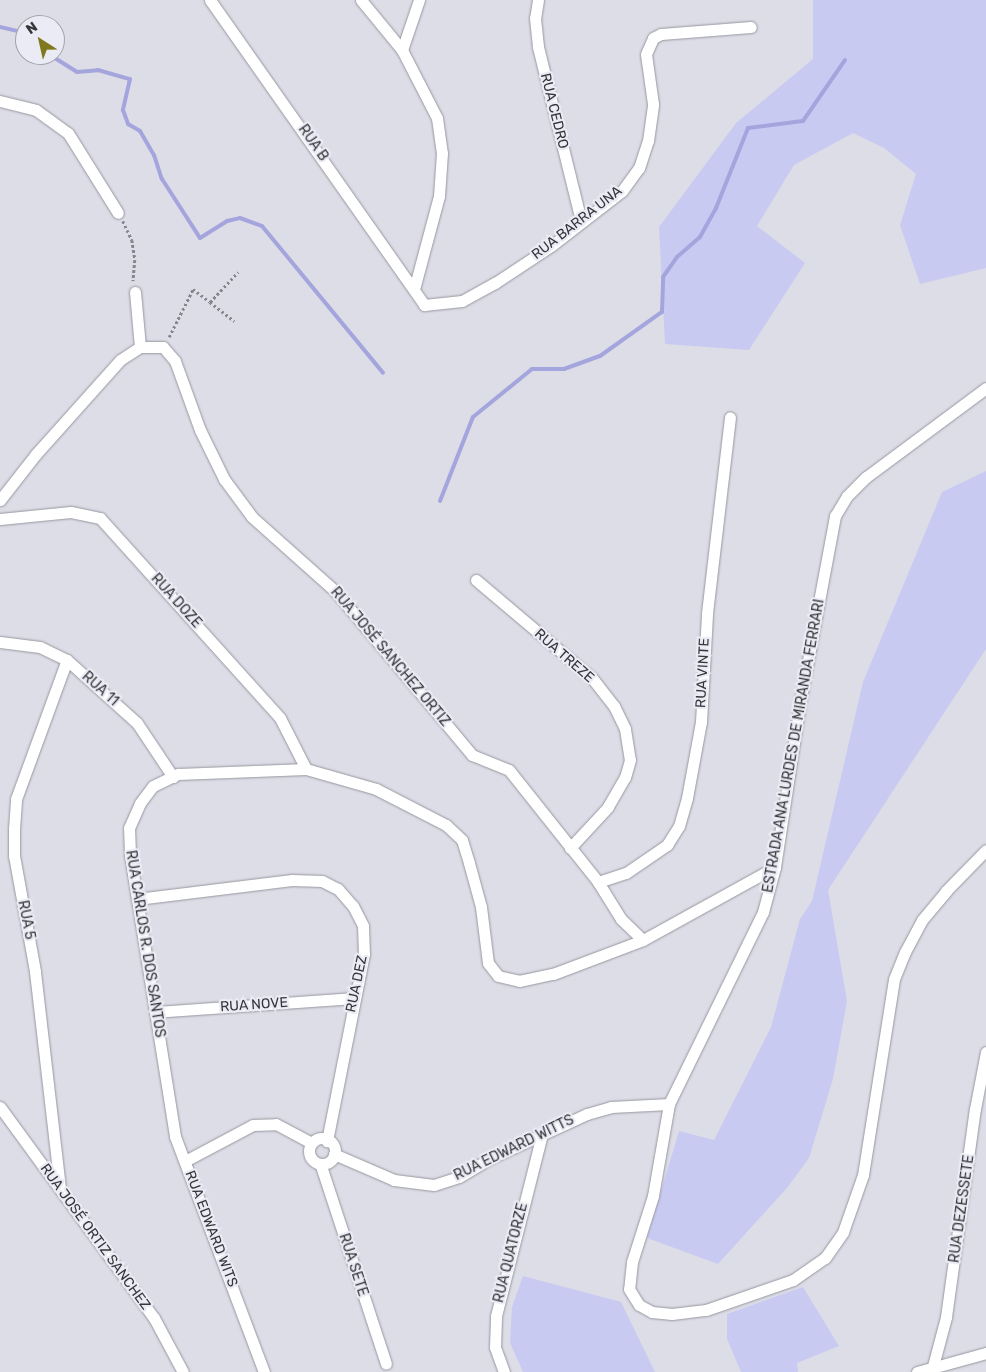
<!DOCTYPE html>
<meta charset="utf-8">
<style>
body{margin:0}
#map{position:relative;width:986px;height:1372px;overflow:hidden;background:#dddde7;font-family:Rubik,sans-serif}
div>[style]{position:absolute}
.green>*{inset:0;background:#c9caf2}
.stream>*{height:4px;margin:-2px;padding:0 2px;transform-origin:2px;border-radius:2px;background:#a5a5de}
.path>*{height:2.5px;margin-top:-1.25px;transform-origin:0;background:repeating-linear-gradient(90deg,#85858c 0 2.5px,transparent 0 5px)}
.roads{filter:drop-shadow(0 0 1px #96979f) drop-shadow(0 0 1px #96979f)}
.street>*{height:11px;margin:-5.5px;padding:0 5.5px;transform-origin:5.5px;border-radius:5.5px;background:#fff}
.street>.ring{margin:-5.5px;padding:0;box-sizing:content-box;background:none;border:11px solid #fff;border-radius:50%}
span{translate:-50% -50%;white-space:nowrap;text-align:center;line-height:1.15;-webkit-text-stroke:4.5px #eaebf4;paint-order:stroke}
.street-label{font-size:14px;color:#36363a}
.north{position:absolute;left:15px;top:15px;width:50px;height:50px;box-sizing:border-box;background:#eaebf4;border:1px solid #a2a3aa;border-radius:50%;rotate:325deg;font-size:14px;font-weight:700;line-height:20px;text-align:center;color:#36363a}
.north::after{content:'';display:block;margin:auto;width:18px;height:22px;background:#80781c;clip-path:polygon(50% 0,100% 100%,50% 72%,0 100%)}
</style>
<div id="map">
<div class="green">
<div style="clip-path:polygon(813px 0,986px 0,986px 268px,920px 284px,900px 225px,916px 174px,884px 148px,853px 133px,794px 165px,757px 226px,805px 263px,749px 350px,665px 344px,659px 227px,736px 123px,813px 59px)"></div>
<div style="clip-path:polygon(986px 471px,986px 649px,828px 890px,847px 1001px,833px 1079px,809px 1158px,787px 1188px,718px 1264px,647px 1238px,679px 1131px,714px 1140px,771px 1027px,800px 919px,812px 901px,863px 682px,942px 492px)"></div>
<div style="clip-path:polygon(523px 1276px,621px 1302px,655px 1372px,523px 1372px,510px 1343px,512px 1307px)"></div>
<div style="clip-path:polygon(803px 1287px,839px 1346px,797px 1363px,798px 1372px,741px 1372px,727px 1339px,727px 1314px)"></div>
</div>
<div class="stream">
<div style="left:0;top:27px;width:26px;rotate:13deg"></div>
<div style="left:50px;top:55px;width:32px;rotate:32deg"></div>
<div style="left:77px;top:72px;width:21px;rotate:-5deg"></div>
<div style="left:98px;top:70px;width:33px;rotate:16deg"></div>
<div style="left:130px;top:79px;width:32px;rotate:103deg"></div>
<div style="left:123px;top:110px;width:15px;rotate:70deg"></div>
<div style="left:128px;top:124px;width:14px;rotate:30deg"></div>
<div style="left:140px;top:131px;width:28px;rotate:60deg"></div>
<div style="left:154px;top:155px;width:25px;rotate:72deg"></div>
<div style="left:162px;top:179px;width:70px;rotate:57.2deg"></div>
<div style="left:200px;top:238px;width:32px;rotate:-32deg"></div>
<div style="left:227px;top:221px;width:13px;rotate:-13deg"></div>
<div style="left:240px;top:218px;width:23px;rotate:20deg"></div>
<div style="left:262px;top:226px;width:190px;rotate:50.5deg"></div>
<div style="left:440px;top:501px;width:90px;rotate:-68.6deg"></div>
<div style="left:473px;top:417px;width:76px;rotate:-39.1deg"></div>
<div style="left:532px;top:369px;width:32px"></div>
<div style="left:564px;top:369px;width:38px;rotate:-20deg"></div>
<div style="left:600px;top:356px;width:76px;rotate:-35.4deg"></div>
<div style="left:662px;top:312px;width:35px;rotate:-88deg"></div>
<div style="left:663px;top:277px;width:24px;rotate:-55deg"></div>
<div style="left:677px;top:257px;width:30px;rotate:-41deg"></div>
<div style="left:700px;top:237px;width:33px;rotate:-61deg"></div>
<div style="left:716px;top:208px;width:86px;rotate:-68.2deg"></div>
<div style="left:748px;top:128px;width:55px;rotate:-7.3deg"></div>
<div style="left:803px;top:121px;width:74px;rotate:-55.5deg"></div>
</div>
<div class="path">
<div style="left:123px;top:221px;width:21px;rotate:65deg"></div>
<div style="left:132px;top:240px;width:20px;rotate:81deg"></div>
<div style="left:135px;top:260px;width:21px;rotate:95deg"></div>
<div style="left:210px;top:302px;width:31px;rotate:38deg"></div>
<div style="left:169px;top:337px;width:54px;rotate:-63.4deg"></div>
<div style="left:193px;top:289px;width:21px;rotate:37deg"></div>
<div style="left:210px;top:302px;width:41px;rotate:-47deg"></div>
</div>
<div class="roads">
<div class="street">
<div style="left:210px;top:0;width:373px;rotate:54.9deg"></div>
<div style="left:424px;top:305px;width:38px;rotate:-6deg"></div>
<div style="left:462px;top:301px;width:38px;rotate:-29deg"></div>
<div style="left:495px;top:283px;width:67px;rotate:-33.5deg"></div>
<div style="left:551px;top:246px;width:90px;rotate:-37.8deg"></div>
<div style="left:622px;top:191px;width:29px;rotate:-54deg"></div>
<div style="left:639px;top:168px;width:28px;rotate:-72deg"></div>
<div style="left:648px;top:141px;width:37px;rotate:-82deg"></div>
<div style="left:653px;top:104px;width:50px;rotate:-98deg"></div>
<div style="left:646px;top:54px;width:17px;rotate:-66deg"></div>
<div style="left:653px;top:38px;width:9px;rotate:-27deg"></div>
<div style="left:661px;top:34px;width:90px;rotate:-4.4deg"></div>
<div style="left:361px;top:0;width:65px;rotate:50.6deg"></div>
<div style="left:402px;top:50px;width:76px;rotate:62.8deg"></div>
<div style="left:437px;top:118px;width:35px;rotate:82deg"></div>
<div style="left:442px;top:153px;width:43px;rotate:94deg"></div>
<div style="left:439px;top:196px;width:96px;rotate:105deg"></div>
<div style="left:538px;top:0;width:18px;rotate:99deg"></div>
<div style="left:535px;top:18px;width:29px;rotate:84deg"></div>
<div style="left:538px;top:47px;width:179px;rotate:76.1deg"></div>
<div style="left:402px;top:50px;width:53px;rotate:-71.2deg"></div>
<div style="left:0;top:101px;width:37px;rotate:14deg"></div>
<div style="left:36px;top:110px;width:39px;rotate:36deg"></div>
<div style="left:68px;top:133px;width:94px;rotate:58deg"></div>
<div style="left:135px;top:292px;width:55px;rotate:84.8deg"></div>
<div style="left:986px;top:388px;width:149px;rotate:143.4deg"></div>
<div style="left:866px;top:477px;width:27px;rotate:135deg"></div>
<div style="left:847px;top:496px;width:23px;rotate:121deg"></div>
<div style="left:835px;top:516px;width:184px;rotate:100.6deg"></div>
<div style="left:801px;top:697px;width:172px;rotate:98.7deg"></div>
<div style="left:775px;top:867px;width:47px;rotate:104.9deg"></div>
<div style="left:763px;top:912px;width:214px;rotate:116.1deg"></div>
<div style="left:669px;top:1104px;width:93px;rotate:99.9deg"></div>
<div style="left:653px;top:1196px;width:69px;rotate:107.7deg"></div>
<div style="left:632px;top:1262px;width:27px;rotate:96deg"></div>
<div style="left:629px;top:1289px;width:19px;rotate:58deg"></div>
<div style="left:639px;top:1305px;width:15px;rotate:28deg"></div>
<div style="left:652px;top:1312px;width:20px;rotate:6deg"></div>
<div style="left:672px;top:1314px;width:34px;rotate:-7deg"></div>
<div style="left:706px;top:1310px;width:92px;rotate:-19deg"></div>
<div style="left:793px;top:1280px;width:39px;rotate:-35deg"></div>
<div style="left:825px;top:1258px;width:32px;rotate:-55deg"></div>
<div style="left:843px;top:1232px;width:60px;rotate:-70.7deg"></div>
<div style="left:863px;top:1175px;width:198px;rotate:-81deg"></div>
<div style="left:894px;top:979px;width:29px;rotate:-68deg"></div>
<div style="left:905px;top:952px;width:36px;rotate:-62deg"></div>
<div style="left:922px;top:920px;width:38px;rotate:-50deg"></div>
<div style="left:946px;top:891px;width:57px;rotate:-45.7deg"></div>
<div style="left:0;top:500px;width:58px;rotate:-52deg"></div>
<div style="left:36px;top:454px;width:126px;rotate:-48.2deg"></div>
<div style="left:120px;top:360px;width:24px;rotate:-33deg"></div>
<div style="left:140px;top:347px;width:23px"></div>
<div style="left:163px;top:347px;width:18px;rotate:49deg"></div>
<div style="left:175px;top:361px;width:73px;rotate:70.1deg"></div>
<div style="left:200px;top:430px;width:55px;rotate:63.9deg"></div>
<div style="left:224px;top:479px;width:47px;rotate:53.6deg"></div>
<div style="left:252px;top:517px;width:111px;rotate:41.7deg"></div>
<div style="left:335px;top:591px;width:214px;rotate:50.1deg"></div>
<div style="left:472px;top:755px;width:40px;rotate:22deg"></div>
<div style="left:509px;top:770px;width:143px;rotate:51.5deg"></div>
<div style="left:598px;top:882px;width:44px;rotate:58.1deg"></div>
<div style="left:621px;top:919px;width:30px;rotate:44deg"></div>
<div style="left:0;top:519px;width:71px;rotate:-5.6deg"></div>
<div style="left:71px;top:512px;width:30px;rotate:12deg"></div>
<div style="left:100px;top:518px;width:269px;rotate:48deg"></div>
<div style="left:280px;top:718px;width:57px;rotate:63deg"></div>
<div style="left:476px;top:580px;width:152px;rotate:40.2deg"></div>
<div style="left:592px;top:678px;width:36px;rotate:52deg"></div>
<div style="left:614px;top:706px;width:25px;rotate:64deg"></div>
<div style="left:625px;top:729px;width:31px;rotate:81deg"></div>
<div style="left:630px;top:760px;width:18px;rotate:106deg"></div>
<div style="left:625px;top:777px;width:34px;rotate:120deg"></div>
<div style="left:608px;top:807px;width:56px;rotate:132.8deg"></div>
<div style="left:0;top:642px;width:40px;rotate:7.1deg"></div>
<div style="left:40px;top:647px;width:30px;rotate:26deg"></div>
<div style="left:67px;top:660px;width:94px;rotate:42deg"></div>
<div style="left:137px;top:723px;width:65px;rotate:56.3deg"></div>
<div style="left:598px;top:882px;width:29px;rotate:-18deg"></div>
<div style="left:626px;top:873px;width:50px;rotate:-34.3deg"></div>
<div style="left:667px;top:845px;width:22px;rotate:-58deg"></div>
<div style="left:679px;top:826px;width:29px;rotate:-74deg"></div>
<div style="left:687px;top:798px;width:77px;rotate:-79.6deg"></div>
<div style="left:701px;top:722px;width:109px;rotate:-86.8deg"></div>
<div style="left:707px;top:613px;width:197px;rotate:-83.3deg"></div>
<div style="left:137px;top:899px;width:156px;rotate:-7deg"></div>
<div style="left:292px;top:880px;width:30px;rotate:2deg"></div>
<div style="left:322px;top:881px;width:18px;rotate:27deg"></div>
<div style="left:338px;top:889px;width:23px;rotate:49deg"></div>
<div style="left:353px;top:906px;width:22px;rotate:63deg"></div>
<div style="left:363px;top:926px;width:28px;rotate:88deg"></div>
<div style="left:364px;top:954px;width:191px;rotate:101.2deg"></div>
<div style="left:155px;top:1012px;width:198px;rotate:-4deg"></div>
<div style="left:0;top:1107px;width:261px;rotate:53.9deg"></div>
<div style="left:154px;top:1318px;width:61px;rotate:61.8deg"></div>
<div class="ring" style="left:309px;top:1138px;width:15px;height:15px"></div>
<div style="left:334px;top:1154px;width:65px;rotate:23.4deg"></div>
<div style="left:394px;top:1180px;width:40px;rotate:7.1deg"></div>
<div style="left:434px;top:1185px;width:26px;rotate:-18deg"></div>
<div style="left:459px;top:1177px;width:37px;rotate:-31deg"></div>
<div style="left:491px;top:1158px;width:106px;rotate:-24.6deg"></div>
<div style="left:587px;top:1114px;width:25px;rotate:-16deg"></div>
<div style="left:611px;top:1107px;width:58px;rotate:-3deg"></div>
<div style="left:185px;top:1161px;width:77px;rotate:-27.9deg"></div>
<div style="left:253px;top:1125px;width:23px;rotate:-2deg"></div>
<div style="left:276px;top:1124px;width:38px;rotate:28deg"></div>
<div style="left:321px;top:1166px;width:208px;rotate:71.8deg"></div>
<div style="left:60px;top:1188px;width:218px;rotate:-96.6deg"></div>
<div style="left:35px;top:971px;width:117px;rotate:-100.3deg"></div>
<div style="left:14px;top:856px;width:27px;rotate:-90deg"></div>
<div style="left:14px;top:829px;width:30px;rotate:-86deg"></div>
<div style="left:16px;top:799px;width:148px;rotate:-69.9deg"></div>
<div style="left:933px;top:1366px;width:51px;rotate:-75.1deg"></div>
<div style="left:946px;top:1317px;width:210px;rotate:-82.1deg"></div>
<div style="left:975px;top:1109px;width:58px;rotate:-79.1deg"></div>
<div style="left:264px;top:1372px;width:252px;rotate:-110.7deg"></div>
<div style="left:175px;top:1136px;width:285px;rotate:-99.1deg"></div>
<div style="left:130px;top:855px;width:27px;rotate:-92deg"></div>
<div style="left:129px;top:828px;width:27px;rotate:-66deg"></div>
<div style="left:140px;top:803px;width:21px;rotate:-53deg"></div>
<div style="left:153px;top:786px;width:28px;rotate:-26deg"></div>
<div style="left:178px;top:774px;width:128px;rotate:-2.2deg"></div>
<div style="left:306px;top:769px;width:73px;rotate:15.9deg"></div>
<div style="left:376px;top:789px;width:79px;rotate:27.2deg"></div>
<div style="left:446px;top:825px;width:22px;rotate:43deg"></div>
<div style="left:462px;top:840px;width:24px;rotate:73deg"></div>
<div style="left:469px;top:863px;width:46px;rotate:74.7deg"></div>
<div style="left:481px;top:907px;width:56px;rotate:82.9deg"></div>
<div style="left:488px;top:963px;width:16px;rotate:52deg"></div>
<div style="left:498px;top:976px;width:22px;rotate:13deg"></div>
<div style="left:519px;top:981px;width:35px;rotate:-12deg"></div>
<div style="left:553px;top:974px;width:96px;rotate:-20.7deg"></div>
<div style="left:643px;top:940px;width:151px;rotate:-28.9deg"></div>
<div style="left:504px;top:1372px;width:27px;rotate:-110deg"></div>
<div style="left:495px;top:1347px;width:31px;rotate:-88deg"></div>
<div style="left:496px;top:1316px;width:188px;rotate:-75.8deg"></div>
<div style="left:917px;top:1372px;width:72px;rotate:-15.4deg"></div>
</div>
</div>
<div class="street-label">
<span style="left:554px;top:111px;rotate:76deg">RUA CEDRO</span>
<span style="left:313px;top:143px;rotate:55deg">RUA B</span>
<span style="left:577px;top:223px;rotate:-38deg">RUA BARRA UNA</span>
<span style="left:176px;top:601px;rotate:48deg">RUA DOZE</span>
<span style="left:564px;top:656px;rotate:41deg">RUA TREZE</span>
<span style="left:390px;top:657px;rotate:50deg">RUA JOSÉ SANCHEZ ORTIZ</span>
<span style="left:703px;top:673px;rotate:-87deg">RUA VINTE</span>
<span style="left:100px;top:689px;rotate:42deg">RUA 11</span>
<span style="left:794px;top:746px;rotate:-80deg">ESTRADA ANA LURDES DE MIRANDA FERRARI</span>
<span style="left:26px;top:920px;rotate:79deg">RUA 5</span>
<span style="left:145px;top:944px;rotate:81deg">RUA CARLOS R. DOS SANTOS</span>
<span style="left:357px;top:984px;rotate:-78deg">RUA DEZ</span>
<span style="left:254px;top:1005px;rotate:-4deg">RUA NOVE</span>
<span style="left:514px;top:1148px;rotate:-26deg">RUA EDWARD WITTS</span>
<span style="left:962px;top:1209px;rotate:-82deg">RUA DEZESSETE</span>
<span style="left:211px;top:1229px;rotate:69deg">RUA EDWARD WITS</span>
<span style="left:95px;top:1237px;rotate:54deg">RUA JOSÉ ORTIZ SANCHEZ</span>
<span style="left:511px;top:1253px;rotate:-76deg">RUA QUATORZE</span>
<span style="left:353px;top:1265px;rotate:72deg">RUA SETE</span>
</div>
<div class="north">N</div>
</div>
